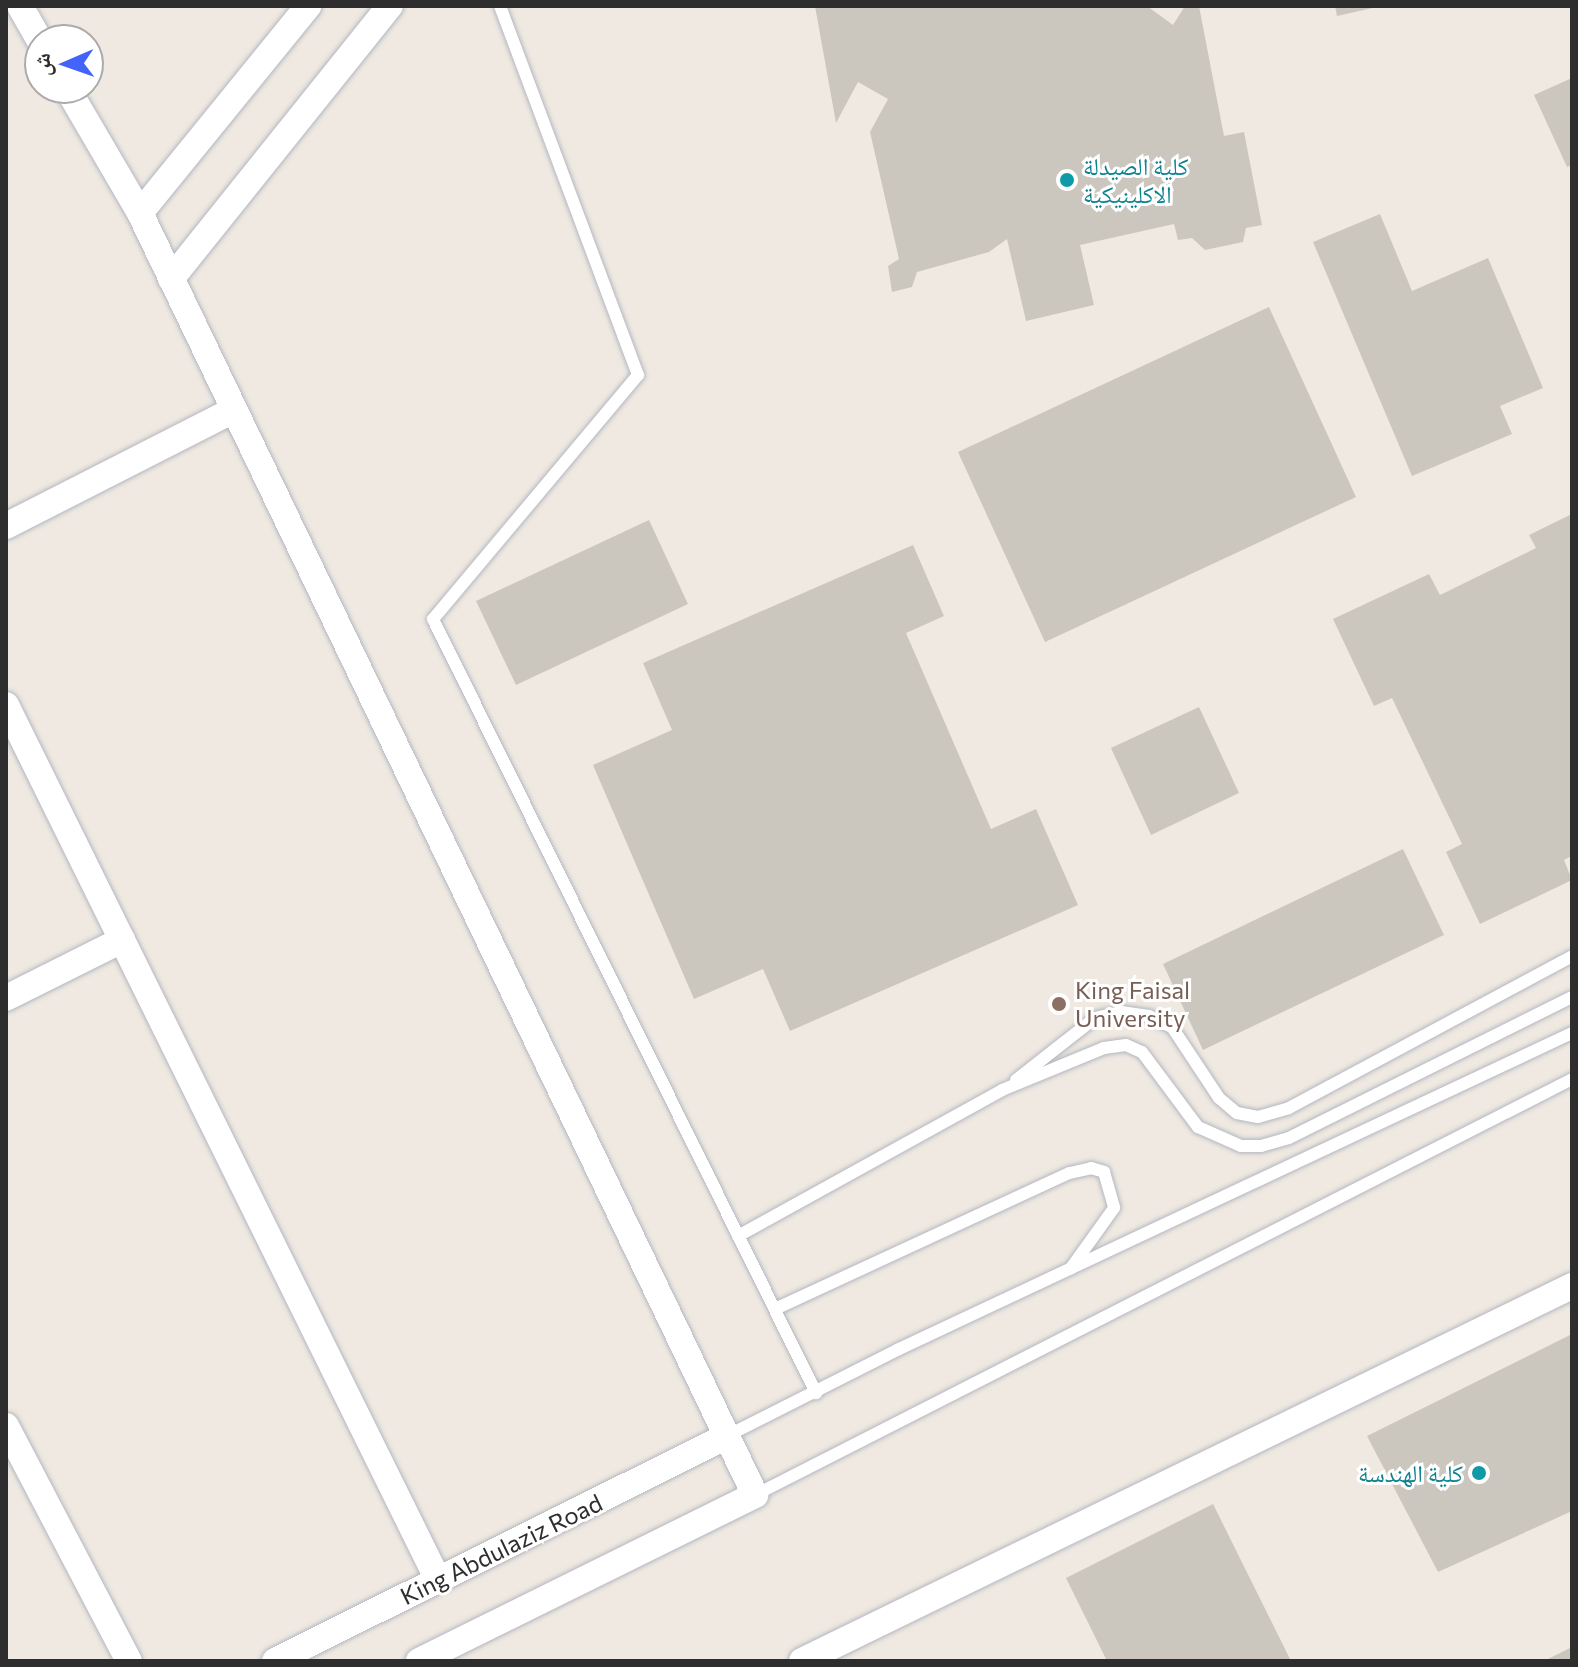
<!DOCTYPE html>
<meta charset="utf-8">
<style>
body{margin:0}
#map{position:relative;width:1578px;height:1667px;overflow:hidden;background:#efe9e1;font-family:Commissioner,"Noto Naskh Arabic",sans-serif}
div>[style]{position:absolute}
.building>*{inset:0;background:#cbc7bf}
.roads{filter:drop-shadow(0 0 2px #b4b7c1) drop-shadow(0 0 2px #b4b7c1)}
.service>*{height:12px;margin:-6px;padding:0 6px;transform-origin:6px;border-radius:6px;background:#fff}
.minor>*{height:26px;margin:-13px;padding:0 13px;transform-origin:13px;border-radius:13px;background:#fff}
.dots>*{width:22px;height:22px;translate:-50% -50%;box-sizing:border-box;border:4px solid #fff;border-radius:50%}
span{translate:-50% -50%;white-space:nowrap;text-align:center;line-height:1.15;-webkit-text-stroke:6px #fff;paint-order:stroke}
.culture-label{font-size:24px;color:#0d838f}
.left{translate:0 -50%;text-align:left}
.right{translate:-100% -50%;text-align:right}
.education-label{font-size:24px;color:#785e54}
.street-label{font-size:24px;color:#2e2e2e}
.frame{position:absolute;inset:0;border:8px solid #2e2e2e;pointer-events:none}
.north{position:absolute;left:24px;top:24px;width:80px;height:80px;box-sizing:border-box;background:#fff;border:2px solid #ababab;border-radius:50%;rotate:268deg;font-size:22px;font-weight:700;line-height:32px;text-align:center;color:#2e2e2e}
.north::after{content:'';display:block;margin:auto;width:28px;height:36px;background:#4264fb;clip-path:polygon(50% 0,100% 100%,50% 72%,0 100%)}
</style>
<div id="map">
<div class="building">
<div style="clip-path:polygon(815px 6px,1147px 6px,1173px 25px,1185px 6px,1199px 6px,1224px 136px,1244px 132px,1262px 225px,1246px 228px,1243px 242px,1205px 250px,1192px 238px,1178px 240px,1174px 224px,1080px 245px,1094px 305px,1026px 321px,1007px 239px,989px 252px,917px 272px,912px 287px,892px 292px,888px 266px,899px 259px,870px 132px,888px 99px,858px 82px,836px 123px)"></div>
<div style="clip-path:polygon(1335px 6px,1377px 6px,1377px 7px,1337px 16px)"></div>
<div style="clip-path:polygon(1572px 78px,1572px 165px,1567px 167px,1534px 95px)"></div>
<div style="clip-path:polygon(1380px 214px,1412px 291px,1488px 258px,1543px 388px,1500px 406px,1512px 434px,1412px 476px,1313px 242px)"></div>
<div style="clip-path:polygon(1269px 307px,1356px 497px,1045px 642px,958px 452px)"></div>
<div style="clip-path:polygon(1572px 514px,1572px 856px,1564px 860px,1572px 880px,1480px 924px,1446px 852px,1462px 844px,1392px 698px,1374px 706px,1333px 619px,1429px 574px,1440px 595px,1536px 548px,1529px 535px)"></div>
<div style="clip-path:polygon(649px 520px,688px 604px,516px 685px,476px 601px)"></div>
<div style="clip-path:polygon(913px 545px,944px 616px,906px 633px,991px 829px,1036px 809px,1078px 905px,790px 1031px,763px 969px,694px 999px,593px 765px,672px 730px,643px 663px)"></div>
<div style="clip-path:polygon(1199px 707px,1239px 793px,1151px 835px,1111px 748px)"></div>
<div style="clip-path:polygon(1403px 849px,1444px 935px,1203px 1050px,1163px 964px)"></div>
<div style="clip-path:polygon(1572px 1334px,1572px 1511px,1438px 1572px,1367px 1436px)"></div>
<div style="clip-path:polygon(1213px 1504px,1291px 1661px,1107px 1661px,1066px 1578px)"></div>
<div style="clip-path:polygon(1572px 1647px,1572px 1661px,1544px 1661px)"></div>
</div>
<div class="roads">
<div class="service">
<div style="left:500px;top:6px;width:394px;rotate:69.5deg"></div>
<div style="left:638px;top:375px;width:319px;rotate:130deg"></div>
<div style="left:433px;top:619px;width:864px;rotate:63.67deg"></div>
<div style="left:1016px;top:1080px;width:100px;rotate:-38.1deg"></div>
<div style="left:1095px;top:1018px;width:27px;rotate:-13deg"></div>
<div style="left:1121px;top:1012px;width:28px;rotate:8deg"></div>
<div style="left:1149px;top:1016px;width:25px;rotate:26deg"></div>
<div style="left:1172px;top:1027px;width:85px;rotate:56.5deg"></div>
<div style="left:1219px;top:1098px;width:23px;rotate:40deg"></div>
<div style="left:1237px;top:1113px;width:21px;rotate:11deg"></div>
<div style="left:1258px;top:1117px;width:32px;rotate:-16deg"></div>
<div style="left:1289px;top:1108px;width:321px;rotate:-28.2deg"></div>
<div style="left:738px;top:1236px;width:302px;rotate:-28.9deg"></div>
<div style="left:1002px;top:1090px;width:110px;rotate:-22.4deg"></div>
<div style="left:1104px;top:1048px;width:22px;rotate:-8deg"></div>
<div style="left:1126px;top:1045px;width:17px;rotate:24deg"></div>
<div style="left:1142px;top:1052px;width:94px;rotate:53.3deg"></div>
<div style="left:1198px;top:1127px;width:47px;rotate:23.8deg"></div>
<div style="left:1241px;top:1146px;width:20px"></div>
<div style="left:1261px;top:1146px;width:29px;rotate:-16deg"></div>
<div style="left:1289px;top:1138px;width:316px;rotate:-26.5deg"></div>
<div style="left:775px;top:1309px;width:325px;rotate:-24.8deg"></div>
<div style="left:1070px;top:1173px;width:22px;rotate:-13deg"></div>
<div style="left:1091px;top:1168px;width:14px;rotate:17deg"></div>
<div style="left:1104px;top:1172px;width:37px;rotate:74deg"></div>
<div style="left:1114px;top:1208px;width:74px;rotate:125.6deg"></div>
<div style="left:727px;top:1436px;width:191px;rotate:-26.8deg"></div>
<div style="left:897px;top:1350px;width:746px;rotate:-25.16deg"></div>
<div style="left:755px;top:1495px;width:917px;rotate:-26.98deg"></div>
</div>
<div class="minor">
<div style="left:20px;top:6px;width:40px;rotate:60.3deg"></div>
<div style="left:67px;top:88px;width:145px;rotate:59.7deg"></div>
<div style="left:140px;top:213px;width:1422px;rotate:64.37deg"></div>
<div style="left:755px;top:1495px;width:375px;rotate:153.7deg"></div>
<div style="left:140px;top:213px;width:267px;rotate:-50.9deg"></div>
<div style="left:171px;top:279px;width:350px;rotate:-51.3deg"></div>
<div style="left:6px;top:526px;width:256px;rotate:-27deg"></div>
<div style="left:6px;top:705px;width:976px;rotate:63.72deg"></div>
<div style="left:6px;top:998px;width:130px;rotate:-26.6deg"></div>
<div style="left:6px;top:1426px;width:265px;rotate:62.4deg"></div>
<div style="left:275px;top:1661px;width:505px;rotate:-26.46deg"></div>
<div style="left:802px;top:1661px;width:856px;rotate:-25.97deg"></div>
</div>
</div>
<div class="dots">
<div style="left:1067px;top:180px;background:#0f9aa8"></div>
<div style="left:1059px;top:1004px;background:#8d6e63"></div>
<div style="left:1479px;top:1473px;background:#0f9aa8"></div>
</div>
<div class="culture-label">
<span class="left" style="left:1083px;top:180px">كلية الصيدلة<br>الاكلينيكية</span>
<span class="right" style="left:1463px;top:1473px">كلية الهندسة</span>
</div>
<div class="education-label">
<span class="left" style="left:1075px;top:1004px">King Faisal<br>University</span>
</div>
<div class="street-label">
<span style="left:501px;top:1549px;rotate:-26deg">King Abdulaziz Road</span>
</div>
<div class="frame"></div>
<div class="north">ش</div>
</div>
